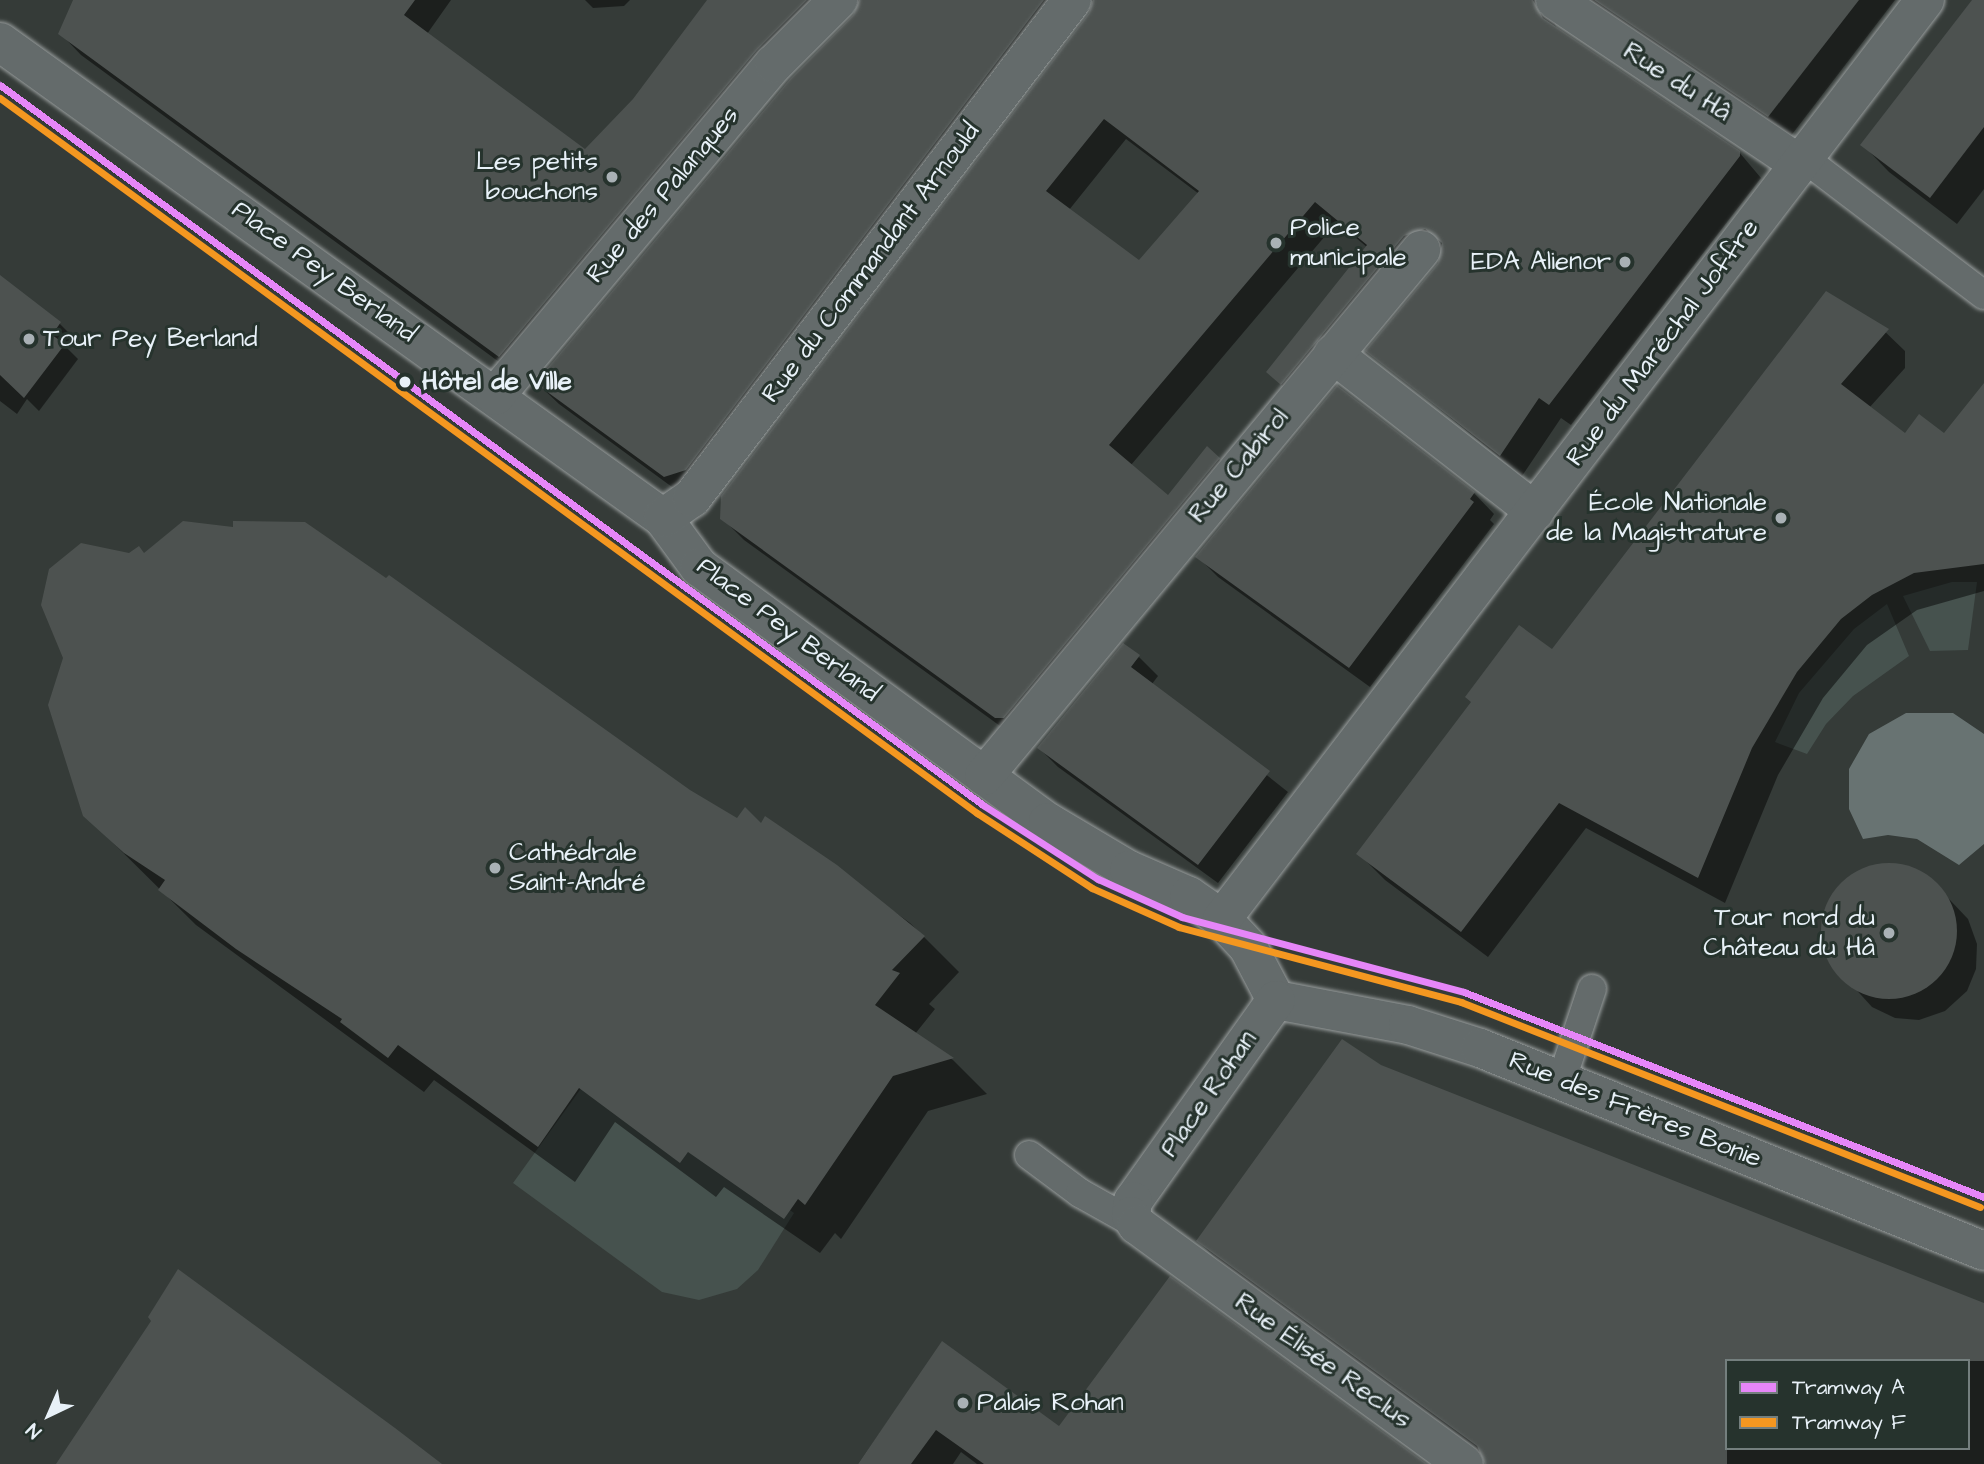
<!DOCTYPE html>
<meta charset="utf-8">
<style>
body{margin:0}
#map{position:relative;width:1984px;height:1464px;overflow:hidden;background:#353b38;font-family:"Architects Daughter",sans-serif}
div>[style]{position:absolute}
.green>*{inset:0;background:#46524e}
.water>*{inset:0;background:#687372}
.shadow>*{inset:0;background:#0007}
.building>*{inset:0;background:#4d5250}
.round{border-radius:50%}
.roads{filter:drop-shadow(0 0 2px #9a9f9f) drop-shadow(0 0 2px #9a9f9f)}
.service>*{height:28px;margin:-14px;padding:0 14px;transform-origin:14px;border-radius:14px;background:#646b6b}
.minor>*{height:38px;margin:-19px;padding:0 19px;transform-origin:19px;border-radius:19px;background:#646b6b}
.tram-1>*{height:7px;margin:-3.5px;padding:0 3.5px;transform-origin:3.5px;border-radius:3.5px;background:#e686f8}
.tram-2>*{height:7px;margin:-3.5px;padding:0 3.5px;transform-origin:3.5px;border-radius:3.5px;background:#f49720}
.dots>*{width:19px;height:19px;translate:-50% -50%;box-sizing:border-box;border:4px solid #26332d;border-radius:50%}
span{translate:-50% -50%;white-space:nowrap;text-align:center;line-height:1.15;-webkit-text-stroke:6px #26332d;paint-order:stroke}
.street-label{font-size:26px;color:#e8f1f8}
.poi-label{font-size:26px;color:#e8f1f8}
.right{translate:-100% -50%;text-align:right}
.left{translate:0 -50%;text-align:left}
.stop-label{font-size:26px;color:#e8f1f8;font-weight:700}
.legend{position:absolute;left:1725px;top:1359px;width:245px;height:91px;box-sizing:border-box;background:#26332d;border:2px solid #747f7e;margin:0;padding:9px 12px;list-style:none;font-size:21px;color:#e8f1f8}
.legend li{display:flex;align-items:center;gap:14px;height:35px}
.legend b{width:35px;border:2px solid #747f7e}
.north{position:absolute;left:14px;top:1380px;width:70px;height:70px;-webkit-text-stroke:5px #26332d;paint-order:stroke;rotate:224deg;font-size:19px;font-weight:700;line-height:28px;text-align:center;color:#e8f1f8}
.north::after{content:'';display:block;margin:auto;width:24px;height:32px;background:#e8f1f8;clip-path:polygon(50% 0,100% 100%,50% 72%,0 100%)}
</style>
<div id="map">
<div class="green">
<div style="clip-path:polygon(1952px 582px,1977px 582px,1968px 650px,1930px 651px,1903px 596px)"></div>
<div style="clip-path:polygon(1887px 604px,1909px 656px,1853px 696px,1826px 724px,1807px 754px,1775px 742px,1799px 693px,1854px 629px)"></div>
<div style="clip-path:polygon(595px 1069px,794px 1213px,758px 1270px,737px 1289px,699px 1300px,662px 1292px,513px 1183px)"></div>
</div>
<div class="water">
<div style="clip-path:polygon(1906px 713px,1953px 713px,1984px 734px,1984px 844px,1959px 865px,1917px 839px,1888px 835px,1863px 839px,1849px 809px,1849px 769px,1869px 734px)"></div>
</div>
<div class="shadow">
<div style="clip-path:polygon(75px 0,451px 0,427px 34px,585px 151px,635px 100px,709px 0,855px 0,521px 378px,81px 55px,60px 33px)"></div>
<div style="clip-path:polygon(585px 0,630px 0,624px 6px,593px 8px)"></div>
<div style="clip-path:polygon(evenodd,857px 0,1576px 0,1554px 22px,1558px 31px,1739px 152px,1761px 178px,1571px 425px,1561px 418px,1522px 476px,1368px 351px,1440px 264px,1442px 251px,1426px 257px,1290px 393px,1268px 372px,1368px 248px,1337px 222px,1131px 465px,1168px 497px,1219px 459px,1240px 480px,1018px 739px,744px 540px,722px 518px,1091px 14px,1093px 1px,1086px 0,687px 498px,559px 404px,537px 383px,855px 16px,857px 0,1126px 139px,1199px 194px,1139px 262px,1069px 210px,1126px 139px)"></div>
<div style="clip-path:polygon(1582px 0,1895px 0,1790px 137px)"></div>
<div style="clip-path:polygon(1973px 0,1984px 0,1984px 189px,1957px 224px,1889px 172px,1863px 145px)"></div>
<div style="clip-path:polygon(0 296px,59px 323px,74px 338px,67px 348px,78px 359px,39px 411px,27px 399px,17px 414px,0 401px)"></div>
<div style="clip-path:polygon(1878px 325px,1905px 351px,1905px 368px,1869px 408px,1906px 436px,1944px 435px,1984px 402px,1984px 591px,1917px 610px,1867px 645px,1823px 698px,1778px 775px,1725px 903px,1586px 828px,1488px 957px,1385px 880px,1359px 854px)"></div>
<div style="clip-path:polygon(1474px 493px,1494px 514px,1490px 520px,1494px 524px,1370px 687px,1218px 577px,1197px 556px)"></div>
<div style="clip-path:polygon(129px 555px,144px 555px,689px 791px,737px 820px,762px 826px,765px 819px,910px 923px,959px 972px,929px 1004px,935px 1009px,915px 1034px,953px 1060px,987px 1094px,928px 1111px,841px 1239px,835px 1233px,820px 1253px,724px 1187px,716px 1197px,615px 1122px,575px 1182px,434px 1080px,424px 1092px,196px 925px,85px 815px)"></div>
<div style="clip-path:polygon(1139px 657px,1158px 676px,1152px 684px,1288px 792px,1218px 883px,1058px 767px,1039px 748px)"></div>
<div style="clip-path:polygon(1885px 865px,1906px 867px,1931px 880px,1968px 919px,1977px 944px,1976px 969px,1967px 991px,1945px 1011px,1919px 1020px,1895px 1018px,1872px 1007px,1830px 961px,1823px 939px,1826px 910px,1839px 887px,1856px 873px)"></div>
<div style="clip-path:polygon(evenodd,1381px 1066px,1984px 1305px,1984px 1464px,1485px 1464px,1486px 1457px,1222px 1265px,1198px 1241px,1381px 1066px,1727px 1361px,1968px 1361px,1968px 1448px,1727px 1448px,1727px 1361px)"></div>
<div style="clip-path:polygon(942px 1343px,1059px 1429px,1424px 1464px,977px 1464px,961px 1452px,953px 1464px,858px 1464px)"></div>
</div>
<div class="building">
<div style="clip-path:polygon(73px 0,415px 0,404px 15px,585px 149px,633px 99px,707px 0,807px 0,757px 50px,499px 357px,58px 34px)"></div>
<div style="clip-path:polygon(859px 0,1044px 0,686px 470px,664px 477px,535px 383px,790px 79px,853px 15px)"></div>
<div style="clip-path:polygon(evenodd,1093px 0,1533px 0,1543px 18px,1740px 151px,1740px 156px,1549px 405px,1539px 398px,1500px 456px,1365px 351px,1438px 263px,1442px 243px,1425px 229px,1404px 236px,1281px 385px,1266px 372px,1367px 245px,1315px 202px,1109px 445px,1168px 495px,1207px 446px,1220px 458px,1004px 718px,995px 718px,720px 519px,721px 496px,1089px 13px,1093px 0,1104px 119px,1199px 191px,1139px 260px,1046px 191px,1104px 119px)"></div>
<div style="clip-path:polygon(1594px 0,1859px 0,1768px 117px)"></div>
<div style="clip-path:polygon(1972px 0,1984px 0,1984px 127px,1930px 198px,1860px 145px)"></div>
<div style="clip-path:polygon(0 275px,61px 322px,52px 335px,65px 344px,24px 398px,0 375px)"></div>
<div style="clip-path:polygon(1826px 291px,1889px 329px,1841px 384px,1905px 433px,1919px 414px,1944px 433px,1984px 383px,1984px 564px,1914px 573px,1872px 595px,1841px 619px,1797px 672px,1752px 748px,1698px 878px,1559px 803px,1461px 932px,1356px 854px,1471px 702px,1465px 697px,1519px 625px,1552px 649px)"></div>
<div style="clip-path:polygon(1337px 385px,1475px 492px,1470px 499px,1474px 502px,1349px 668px,1195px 557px)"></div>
<div style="clip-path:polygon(183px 521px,233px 527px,233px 521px,305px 522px,386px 578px,389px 575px,690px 790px,737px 818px,745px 807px,761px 823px,765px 816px,837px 865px,925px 936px,892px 970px,900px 973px,875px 1005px,954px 1058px,893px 1076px,805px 1205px,798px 1199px,784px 1219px,688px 1152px,680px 1163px,579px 1088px,538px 1147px,398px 1045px,388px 1058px,340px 1022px,342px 1019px,236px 949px,158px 890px,165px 880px,124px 853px,83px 816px,48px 705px,63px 658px,41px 605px,49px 569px,81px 543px,129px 553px,139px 546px,144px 553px)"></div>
<div style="clip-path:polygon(1123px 643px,1140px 655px,1131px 667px,1270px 771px,1198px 865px,1037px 748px)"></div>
<div class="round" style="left:1821px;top:863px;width:136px;height:136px"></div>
<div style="clip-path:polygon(1342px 1039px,1381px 1065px,1984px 1303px,1984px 1361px,1727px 1361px,1727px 1464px,1485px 1464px,1477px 1446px,1196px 1241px)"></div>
<div style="clip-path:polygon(178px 1269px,395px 1428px,442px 1464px,56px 1464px,151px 1321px,148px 1317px)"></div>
<div style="clip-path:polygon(1170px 1276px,1427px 1464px,984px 1464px,936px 1430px,911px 1464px,858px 1464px,942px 1341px,1059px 1426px)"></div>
</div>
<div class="roads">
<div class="service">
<div style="left:1804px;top:158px;width:226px;rotate:37.3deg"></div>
<div style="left:1562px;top:1079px;width:95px;rotate:-71.6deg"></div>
<div style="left:1029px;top:1155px;width:64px;rotate:36.7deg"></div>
<div style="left:1080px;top:1193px;width:65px;rotate:29.3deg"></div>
</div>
<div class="minor">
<div style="left:1555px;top:0;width:294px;rotate:33.9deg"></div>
<div style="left:0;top:42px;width:816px;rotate:35.68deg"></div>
<div style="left:663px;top:518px;width:61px;rotate:53.7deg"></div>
<div style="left:699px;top:567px;width:432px;rotate:36.2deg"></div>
<div style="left:1048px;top:822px;width:94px;rotate:30.7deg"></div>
<div style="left:1129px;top:870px;width:65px;rotate:23.4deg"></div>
<div style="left:1189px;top:896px;width:40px;rotate:34.9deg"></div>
<div style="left:1222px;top:919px;width:38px;rotate:47deg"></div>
<div style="left:1248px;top:947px;width:60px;rotate:62.2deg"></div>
<div style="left:1333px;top:354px;width:256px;rotate:37.9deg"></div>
<div style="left:495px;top:396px;width:434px;rotate:-50deg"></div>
<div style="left:774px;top:64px;width:91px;rotate:-45deg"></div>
<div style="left:663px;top:518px;width:35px;rotate:-35deg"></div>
<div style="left:692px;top:498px;width:626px;rotate:-52.65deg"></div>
<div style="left:984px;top:776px;width:684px;rotate:-50.28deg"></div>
<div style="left:1222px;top:919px;width:1157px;rotate:-52.59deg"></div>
<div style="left:1276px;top:1000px;width:134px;rotate:10.7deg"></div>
<div style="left:1408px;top:1025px;width:76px;rotate:17.7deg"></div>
<div style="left:1480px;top:1048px;width:543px;rotate:21.94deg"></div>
<div style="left:1276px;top:1000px;width:247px;rotate:125.4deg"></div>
<div style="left:1133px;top:1201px;width:15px;rotate:98deg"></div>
<div style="left:1131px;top:1216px;width:11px;rotate:56deg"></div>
<div style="left:1137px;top:1225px;width:405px;rotate:36.2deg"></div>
</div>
</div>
<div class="tram-1">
<div style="left:0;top:85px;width:1218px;rotate:36.22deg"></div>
<div style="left:983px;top:805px;width:137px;rotate:32.8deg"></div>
<div style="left:1098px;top:879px;width:92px;rotate:24.3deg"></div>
<div style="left:1182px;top:917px;width:292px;rotate:14.9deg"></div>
<div style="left:1464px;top:992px;width:559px;rotate:21.52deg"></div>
</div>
<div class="tram-2">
<div style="left:0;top:98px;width:1211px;rotate:36.2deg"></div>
<div style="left:977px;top:813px;width:137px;rotate:33.1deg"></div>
<div style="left:1092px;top:888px;width:95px;rotate:24.1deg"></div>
<div style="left:1179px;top:927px;width:292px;rotate:14.9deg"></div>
<div style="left:1461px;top:1002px;width:558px;rotate:21.55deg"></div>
</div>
<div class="dots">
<div style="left:612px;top:177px;background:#a9b1b5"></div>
<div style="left:1276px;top:243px;background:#a9b1b5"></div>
<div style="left:1625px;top:262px;background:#a9b1b5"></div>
<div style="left:29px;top:339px;background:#a9b1b5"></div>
<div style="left:405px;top:382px;background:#e8f1f8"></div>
<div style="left:1781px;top:518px;background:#a9b1b5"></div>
<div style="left:495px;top:868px;background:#a9b1b5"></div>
<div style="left:1889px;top:933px;background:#a9b1b5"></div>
<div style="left:963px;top:1403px;background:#a9b1b5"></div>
</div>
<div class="street-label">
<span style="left:1677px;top:82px;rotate:33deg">Rue du Hâ</span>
<span style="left:663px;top:195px;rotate:-50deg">Rue des Palanques</span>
<span style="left:871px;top:263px;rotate:-53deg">Rue du Commandant Arnould</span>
<span style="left:324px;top:272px;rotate:36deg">Place Pey Berland</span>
<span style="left:1663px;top:343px;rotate:-53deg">Rue du Maréchal Joffre</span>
<span style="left:1239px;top:466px;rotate:-50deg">Rue Cabirol</span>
<span style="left:788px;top:630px;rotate:37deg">Place Pey Berland</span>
<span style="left:1209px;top:1094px;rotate:-55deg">Place Rohan</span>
<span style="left:1635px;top:1110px;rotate:22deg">Rue des Frères Bonie</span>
<span style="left:1323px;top:1361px;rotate:36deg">Rue Élisée Reclus</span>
</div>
<div class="poi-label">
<span class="right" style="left:598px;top:177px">Les petits<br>bouchons</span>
<span class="left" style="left:1290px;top:243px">Police<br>municipale</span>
<span class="right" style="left:1611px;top:262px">EDA Alienor</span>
<span class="left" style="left:43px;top:339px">Tour Pey Berland</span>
<span class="right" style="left:1767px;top:518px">École Nationale<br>de la Magistrature</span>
<span class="left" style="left:509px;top:868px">Cathédrale<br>Saint-André</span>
<span class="right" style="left:1875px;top:933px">Tour nord du<br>Château du Hâ</span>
<span class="left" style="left:977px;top:1403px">Palais Rohan</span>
</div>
<div class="stop-label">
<span class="left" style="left:422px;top:382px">Hôtel de Ville</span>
</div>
<ul class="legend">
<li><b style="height:9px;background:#e686f8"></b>Tramway A</li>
<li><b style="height:9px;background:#f49720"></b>Tramway F</li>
</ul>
<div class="north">N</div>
</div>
